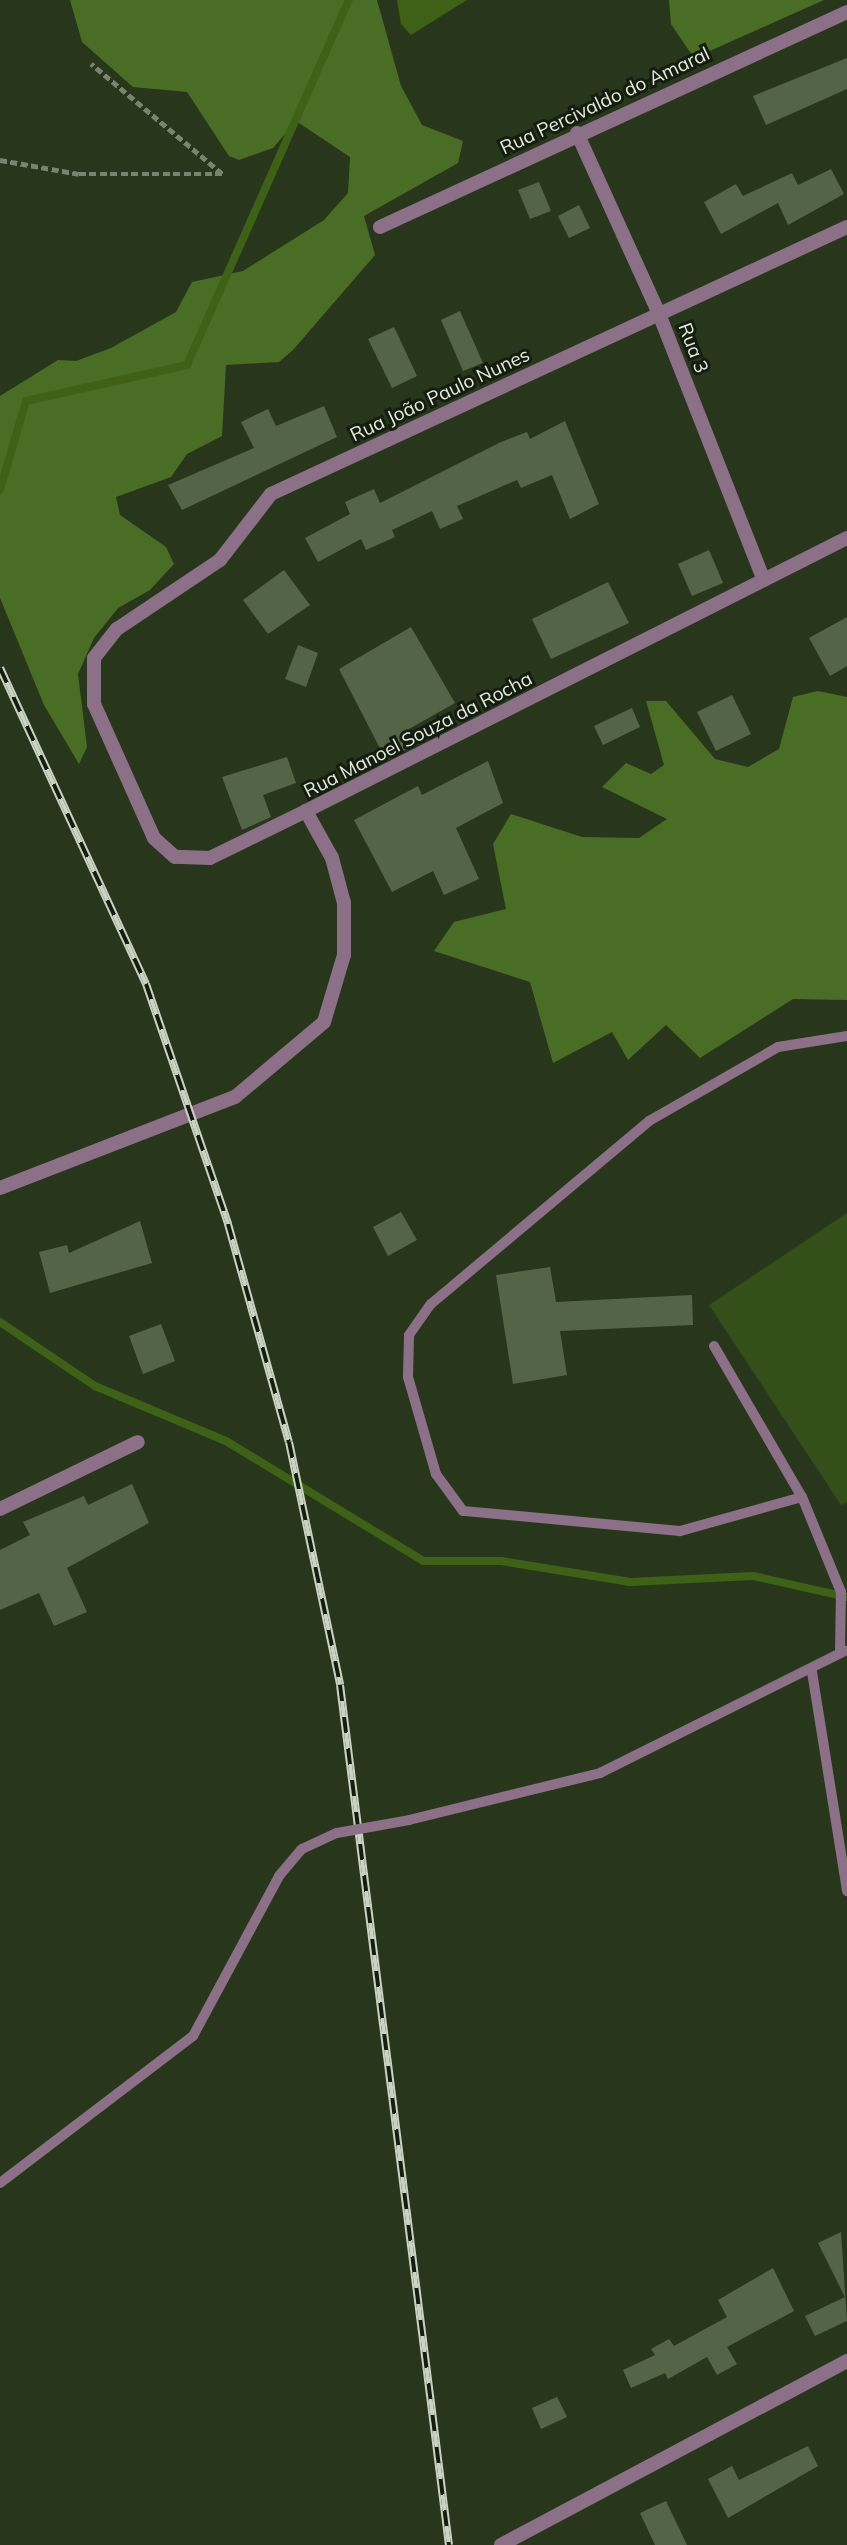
<!DOCTYPE html>
<meta charset="utf-8">
<style>
body{margin:0}
#map{position:relative;width:847px;height:2545px;overflow:hidden;background:#28371c;font-family:Mulish,sans-serif}
div>[style]{position:absolute}
.green>*{inset:0;background:#354f1b}
.forest>*{inset:0;background:#496d25}
.water>*{inset:0;background:#3e6117}
.stream>*{height:8px;margin:-4px;padding:0 4px;transform-origin:4px;border-radius:4px;background:#3e6117}
.building>*{inset:0;background:#536447}
.path>*{height:4.5px;margin-top:-2.25px;transform-origin:0;background:repeating-linear-gradient(90deg,#78856e 0 7px,transparent 0 10.5px)}
.lane>*{height:10px;margin:-5px;padding:0 5px;transform-origin:5px;border-radius:5px;background:#8c7087}
.street>*{height:14px;margin:-7px;padding:0 7px;transform-origin:7px;border-radius:7px;background:#8c7087}
.rail>*{height:8px;margin-top:-4px;transform-origin:0;background:repeating-linear-gradient(90deg,#151c10 0 16px,#c9d3c1 0 32px);box-sizing:border-box;border-block:2px solid #c9d3c1}
.lane-bridge>*{height:10px;margin:-5px;padding:0 5px;transform-origin:5px;border-radius:5px;background:#8c7087}
span{translate:-50% -50%;white-space:nowrap;text-align:center;line-height:1.15;-webkit-text-stroke:6px #151c10;paint-order:stroke}
.street-label{font-size:19px;color:#e3eddc}
</style>
<div id="map">
<div class="green">
<div style="clip-path:polygon(847px 1213px,847px 1502px,841px 1505px,709px 1305px)"></div>
</div>
<div class="forest">
<div style="clip-path:polygon(70px 0,377px 0,401px 86px,422px 125px,463px 141px,458px 163px,364px 216px,375px 255px,293px 350px,279px 362px,226px 365px,222px 436px,187px 454px,171px 477px,116px 497px,120px 515px,166px 547px,174px 564px,150px 590px,118px 608px,94px 638px,78px 674px,87px 747px,79px 764px,44px 705px,0 598px,0 396px,58px 360px,76px 361px,111px 348px,176px 312px,192px 282px,243px 271px,324px 220px,348px 193px,350px 157px,296px 121px,273px 148px,239px 160px,229px 156px,187px 92px,133px 87px,82px 42px)"></div>
<div style="clip-path:polygon(669px 0,824px 0,694px 58px,671px 24px)"></div>
<div style="clip-path:polygon(818px 691px,847px 697px,847px 1000px,793px 999px,700px 1058px,666px 1025px,628px 1060px,612px 1032px,553px 1063px,530px 982px,434px 951px,454px 922px,506px 909px,493px 844px,511px 814px,582px 837px,639px 838px,667px 819px,602px 787px,626px 763px,651px 774px,664px 765px,646px 701px,666px 701px,715px 759px,748px 767px,779px 749px,793px 697px)"></div>
</div>
<div class="water">
<div style="clip-path:polygon(397px 0,467px 0,411px 35px,401px 24px)"></div>
</div>
<div class="stream">
<div style="left:0;top:490px;width:93px;rotate:-73.7deg"></div>
<div style="left:26px;top:401px;width:165px;rotate:-12.6deg"></div>
<div style="left:187px;top:365px;width:399px;rotate:-66.1deg"></div>
<div style="left:0;top:1322px;width:115px;rotate:34deg"></div>
<div style="left:95px;top:1386px;width:142px;rotate:22.8deg"></div>
<div style="left:226px;top:1441px;width:231px;rotate:31.3deg"></div>
<div style="left:423px;top:1561px;width:78px"></div>
<div style="left:501px;top:1561px;width:131px;rotate:9.2deg"></div>
<div style="left:630px;top:1582px;width:123px;rotate:-2.8deg"></div>
<div style="left:753px;top:1576px;width:96px;rotate:12.6deg"></div>
</div>
<div class="building">
<div style="clip-path:polygon(847px 58px,847px 89px,766px 125px,753px 96px)"></div>
<div style="clip-path:polygon(831px 169px,844px 194px,788px 225px,778px 203px,721px 234px,704px 202px,736px 184px,743px 196px,792px 173px,798px 185px)"></div>
<div style="clip-path:polygon(539px 182px,551px 211px,530px 219px,518px 190px)"></div>
<div style="clip-path:polygon(579px 205px,590px 228px,569px 238px,558px 216px)"></div>
<div style="clip-path:polygon(460px 311px,483px 363px,463px 371px,441px 320px)"></div>
<div style="clip-path:polygon(394px 327px,417px 376px,392px 388px,368px 339px)"></div>
<div style="clip-path:polygon(324px 406px,337px 437px,182px 510px,168px 485px,254px 448px,241px 422px,268px 409px,276px 426px)"></div>
<div style="clip-path:polygon(565px 421px,599px 504px,570px 519px,552px 475px,521px 488px,517px 480px,457px 506px,463px 519px,440px 529px,432px 511px,392px 530px,395px 537px,366px 550px,361px 539px,318px 562px,305px 538px,350px 514px,345px 502px,374px 489px,380px 503px,501px 442px,527px 432px,530px 439px)"></div>
<div style="clip-path:polygon(709px 550px,723px 583px,692px 596px,678px 564px)"></div>
<div style="clip-path:polygon(284px 570px,310px 605px,268px 634px,243px 600px)"></div>
<div style="clip-path:polygon(608px 582px,629px 623px,551px 659px,532px 619px)"></div>
<div style="clip-path:polygon(847px 617px,847px 666px,830px 676px,809px 638px)"></div>
<div style="clip-path:polygon(411px 627px,455px 703px,409px 729px,416px 744px,386px 760px,339px 669px)"></div>
<div style="clip-path:polygon(298px 645px,318px 653px,306px 687px,285px 679px)"></div>
<div style="clip-path:polygon(732px 695px,751px 734px,716px 751px,697px 712px)"></div>
<div style="clip-path:polygon(632px 708px,640px 727px,603px 745px,594px 726px)"></div>
<div style="clip-path:polygon(287px 757px,296px 783px,263px 795px,271px 817px,242px 830px,222px 777px)"></div>
<div style="clip-path:polygon(488px 761px,503px 803px,456px 828px,479px 879px,444px 895px,433px 871px,392px 892px,354px 820px,418px 786px,422px 795px)"></div>
<div style="clip-path:polygon(401px 1212px,417px 1240px,388px 1256px,373px 1227px)"></div>
<div style="clip-path:polygon(140px 1221px,152px 1263px,50px 1293px,39px 1252px,67px 1245px,69px 1253px)"></div>
<div style="clip-path:polygon(550px 1267px,556px 1302px,692px 1295px,693px 1325px,560px 1331px,567px 1375px,513px 1384px,496px 1275px)"></div>
<div style="clip-path:polygon(161px 1324px,175px 1361px,143px 1374px,129px 1336px)"></div>
<div style="clip-path:polygon(132px 1484px,149px 1523px,67px 1568px,87px 1612px,54px 1626px,39px 1593px,0 1610px,0 1550px,30px 1535px,23px 1522px,84px 1496px,88px 1505px)"></div>
<div style="clip-path:polygon(841px 2232px,847px 2321px,815px 2336px,805px 2316px,845px 2297px,818px 2243px)"></div>
<div style="clip-path:polygon(773px 2268px,794px 2311px,727px 2347px,737px 2364px,717px 2375px,707px 2357px,668px 2379px,665px 2373px,631px 2388px,623px 2370px,655px 2355px,651px 2349px,669px 2339px,674px 2346px,727px 2317px,718px 2300px)"></div>
<div style="clip-path:polygon(557px 2397px,567px 2417px,541px 2429px,532px 2408px)"></div>
<div style="clip-path:polygon(808px 2446px,818px 2466px,728px 2518px,708px 2479px,732px 2466px,739px 2480px)"></div>
<div style="clip-path:polygon(666px 2501px,687px 2545px,655px 2545px,640px 2513px)"></div>
</div>
<div class="path">
<div style="left:0;top:160px;width:80px;rotate:10deg"></div>
<div style="left:79px;top:174px;width:143px"></div>
<div style="left:222px;top:174px;width:171px;rotate:-140deg"></div>
</div>
<div class="lane">
<div style="left:714px;top:1346px;width:175px;rotate:59.8deg"></div>
<div style="left:840px;top:1653px;width:61px;rotate:-89.1deg"></div>
<div style="left:841px;top:1592px;width:103px;rotate:-112.3deg"></div>
<div style="left:802px;top:1497px;width:127px;rotate:164.4deg"></div>
<div style="left:680px;top:1531px;width:218px;rotate:-174.7deg"></div>
<div style="left:463px;top:1511px;width:46px;rotate:-126.1deg"></div>
<div style="left:436px;top:1474px;width:101px;rotate:-106.1deg"></div>
<div style="left:408px;top:1377px;width:42px;rotate:-88.6deg"></div>
<div style="left:409px;top:1335px;width:38px;rotate:-55deg"></div>
<div style="left:431px;top:1304px;width:285px;rotate:-40deg"></div>
<div style="left:649px;top:1121px;width:149px;rotate:-29.8deg"></div>
<div style="left:778px;top:1047px;width:70px;rotate:-9.1deg"></div>
<div style="left:812px;top:1672px;width:222px;rotate:80.9deg"></div>
<div style="left:409px;top:1820px;width:197px;rotate:-13.8deg"></div>
<div style="left:600px;top:1773px;width:274px;rotate:-26.5deg"></div>
<div style="left:0;top:2183px;width:243px;rotate:-37.3deg"></div>
<div style="left:193px;top:2036px;width:182px;rotate:-61.7deg"></div>
<div style="left:279px;top:1876px;width:35px;rotate:-50deg"></div>
<div style="left:302px;top:1849px;width:38px;rotate:-25deg"></div>
</div>
<div class="street">
<div style="left:577px;top:133px;width:199px;rotate:65.6deg"></div>
<div style="left:659px;top:314px;width:286px;rotate:68.5deg"></div>
<div style="left:380px;top:227px;width:514px;rotate:-24.72deg"></div>
<div style="left:306px;top:811px;width:107px;rotate:153.9deg"></div>
<div style="left:210px;top:858px;width:35px;rotate:-178deg"></div>
<div style="left:175px;top:857px;width:28px;rotate:-138deg"></div>
<div style="left:154px;top:838px;width:147px;rotate:-114.1deg"></div>
<div style="left:94px;top:704px;width:46px;rotate:-90deg"></div>
<div style="left:94px;top:658px;width:37px;rotate:-52deg"></div>
<div style="left:117px;top:629px;width:124px;rotate:-33.8deg"></div>
<div style="left:220px;top:560px;width:83px;rotate:-52.3deg"></div>
<div style="left:271px;top:494px;width:635px;rotate:-24.87deg"></div>
<div style="left:0;top:1188px;width:252px;rotate:-21.2deg"></div>
<div style="left:235px;top:1097px;width:116px;rotate:-40.1deg"></div>
<div style="left:324px;top:1022px;width:70px;rotate:-73.4deg"></div>
<div style="left:344px;top:955px;width:52px;rotate:-90deg"></div>
<div style="left:344px;top:903px;width:47px;rotate:-104.9deg"></div>
<div style="left:332px;top:858px;width:54px;rotate:-119deg"></div>
<div style="left:306px;top:811px;width:606px;rotate:-26.78deg"></div>
<div style="left:0;top:1509px;width:153px;rotate:-25.9deg"></div>
<div style="left:501px;top:2545px;width:392px;rotate:-28deg"></div>
</div>
<div class="rail">
<div style="left:0;top:668px;width:348px;rotate:65.2deg"></div>
<div style="left:146px;top:984px;width:254px;rotate:71.1deg"></div>
<div style="left:228px;top:1224px;width:226px;rotate:74.4deg"></div>
<div style="left:289px;top:1442px;width:248px;rotate:78.1deg"></div>
<div style="left:340px;top:1685px;width:867px;rotate:82.78deg"></div>
</div>
<div class="lane-bridge">
<div style="left:337px;top:1833px;width:73px;rotate:-10.2deg"></div>
</div>
<div class="street-label">
<span style="left:605px;top:101px;rotate:-25deg">Rua Percivaldo do Amaral</span>
<span style="left:693px;top:348px;rotate:69deg">Rua 3</span>
<span style="left:440px;top:395px;rotate:-25deg">Rua João Paulo Nunes</span>
<span style="left:418px;top:735px;rotate:-27deg">Rua Manoel Souza da Rocha</span>
</div>
</div>
